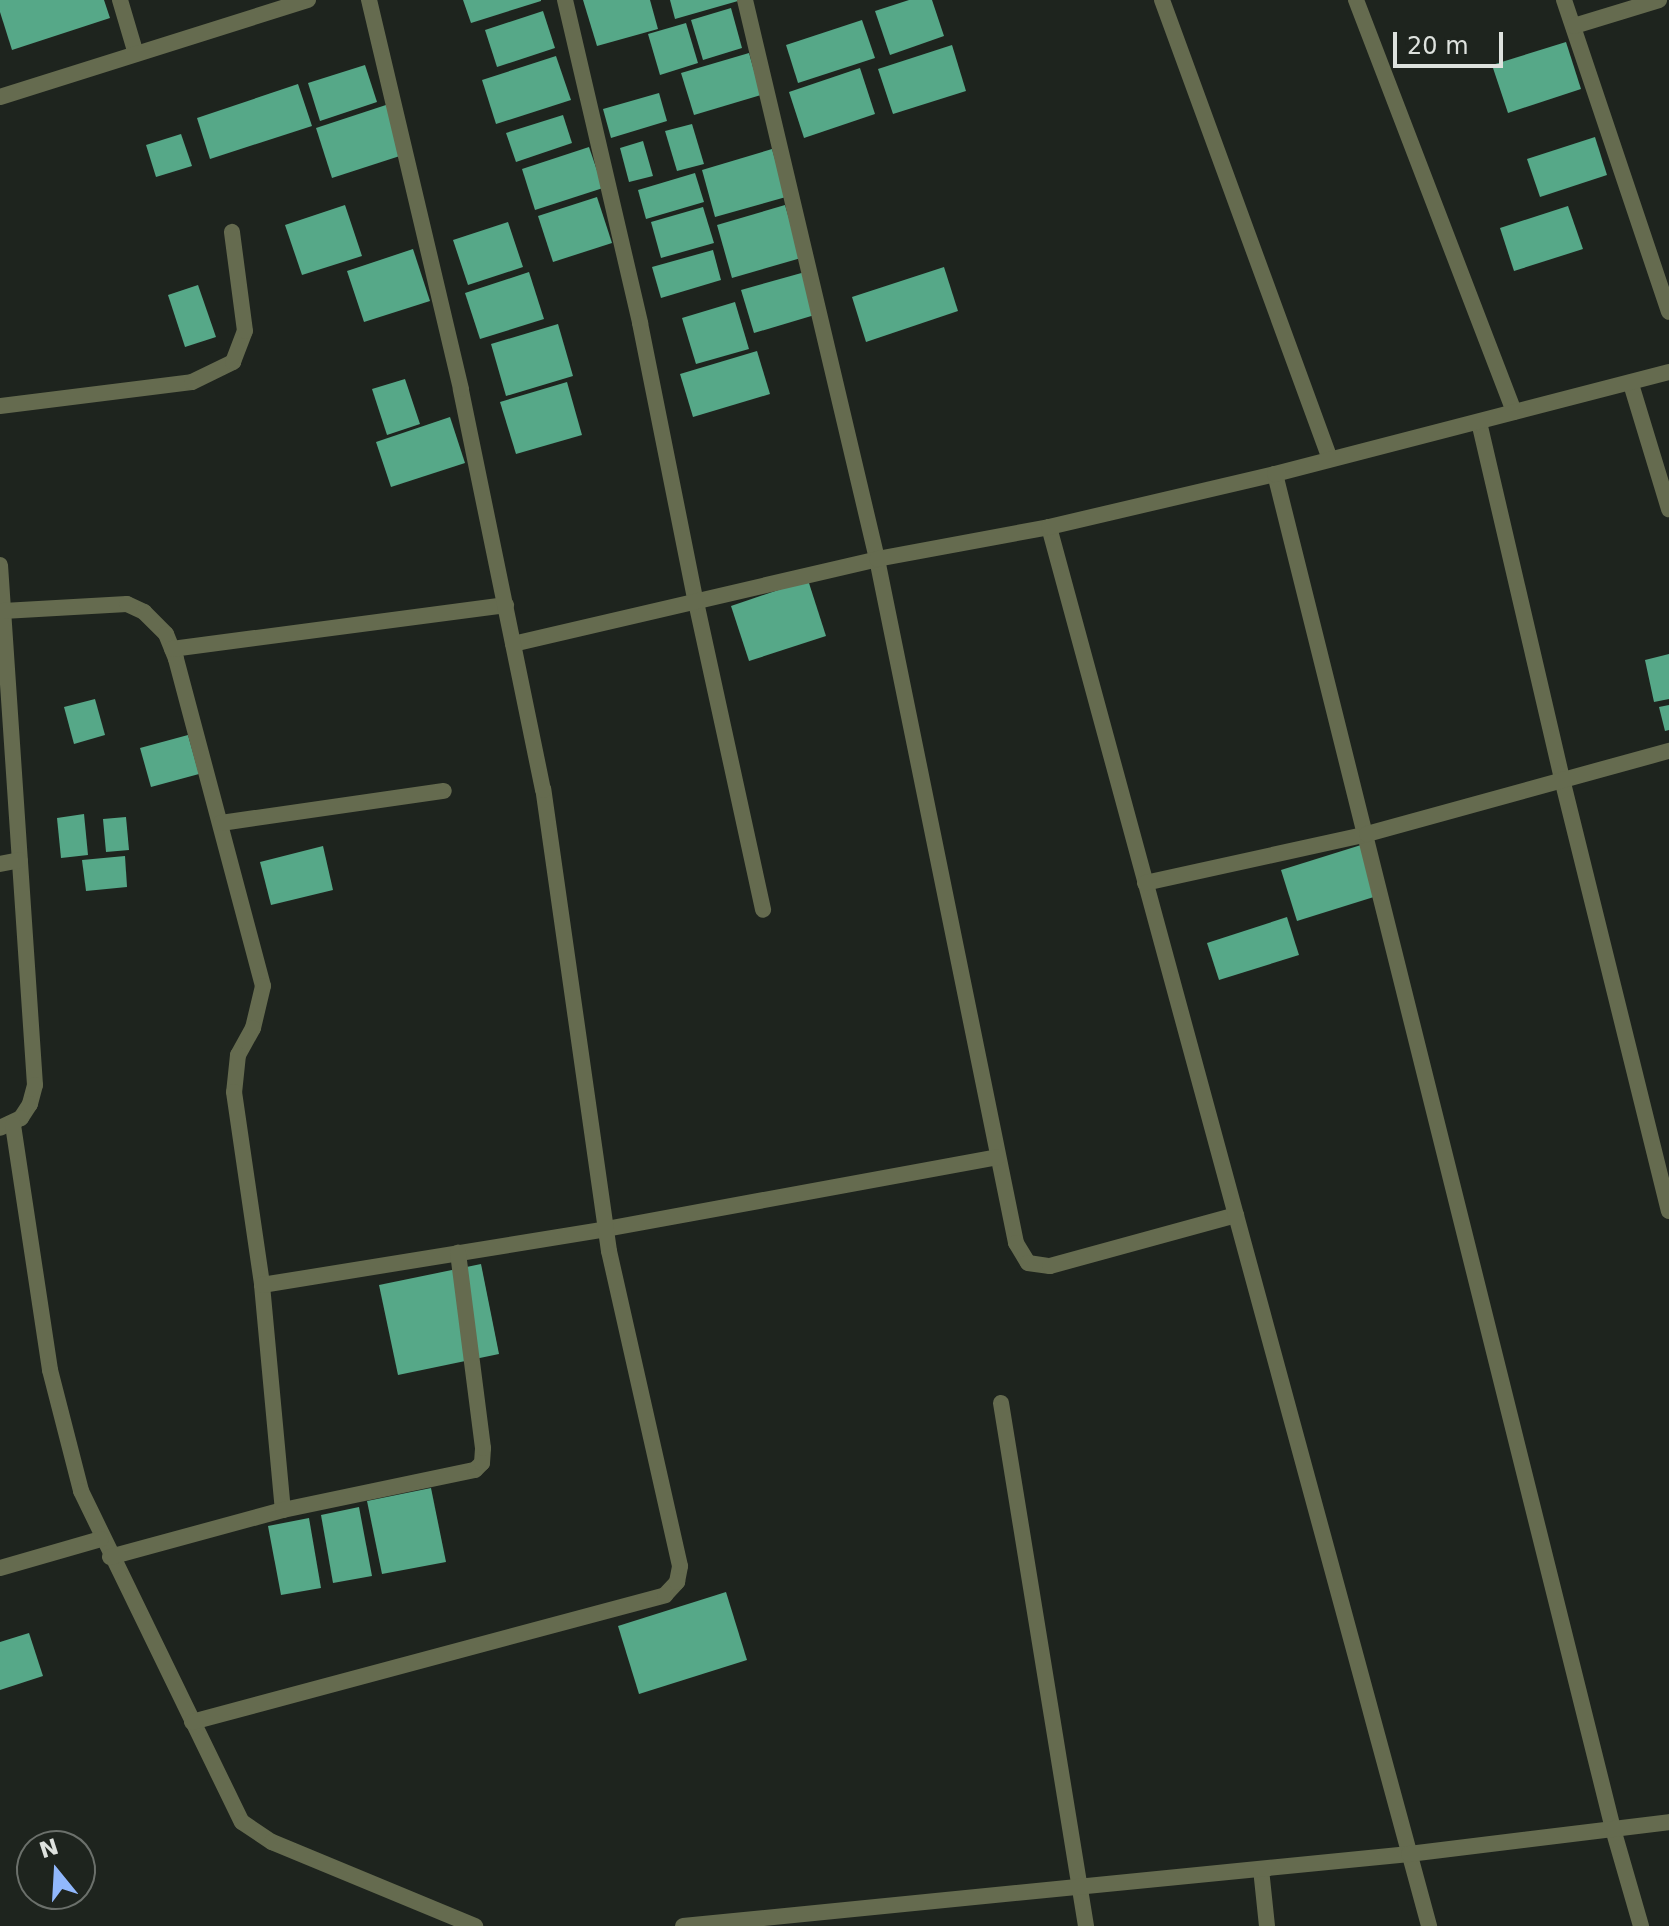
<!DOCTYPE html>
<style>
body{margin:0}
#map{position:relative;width:1669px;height:1926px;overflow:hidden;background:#1e241e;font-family:"DejaVu Sans",sans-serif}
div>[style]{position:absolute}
.building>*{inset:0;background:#56a888}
.street>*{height:16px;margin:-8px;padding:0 8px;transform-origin:8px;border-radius:8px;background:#656b4f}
span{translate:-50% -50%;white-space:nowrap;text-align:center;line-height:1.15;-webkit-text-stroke:8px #1e241e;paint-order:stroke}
.north{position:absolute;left:16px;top:1830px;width:80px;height:80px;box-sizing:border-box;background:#1e241e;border:2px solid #6b706b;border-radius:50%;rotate:342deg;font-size:22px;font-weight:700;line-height:32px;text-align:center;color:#dee2de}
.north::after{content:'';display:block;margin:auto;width:28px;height:36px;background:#91b8fd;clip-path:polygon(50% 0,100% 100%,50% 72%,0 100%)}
.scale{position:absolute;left:1393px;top:32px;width:110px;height:36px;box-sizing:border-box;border:4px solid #dee2de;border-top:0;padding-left:10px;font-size:24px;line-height:28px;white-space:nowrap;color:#dee2de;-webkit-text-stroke:6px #1e241e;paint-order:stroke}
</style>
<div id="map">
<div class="building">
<div style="clip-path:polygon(0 0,104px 0,110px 18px,12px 50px,0 12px)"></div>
<div style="clip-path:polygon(463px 0,541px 0,541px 1px,471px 23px)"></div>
<div style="clip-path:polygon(583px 0,650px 0,658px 29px,597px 46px)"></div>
<div style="clip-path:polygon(670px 0,737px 0,738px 1px,675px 19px)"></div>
<div style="clip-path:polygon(909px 0,932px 0,944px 36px,890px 55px,875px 11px)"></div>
<div style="clip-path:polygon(731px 8px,742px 48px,703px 60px,691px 20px)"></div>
<div style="clip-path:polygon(543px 11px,555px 48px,497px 67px,485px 30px)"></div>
<div style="clip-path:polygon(862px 20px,875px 58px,798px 83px,786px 45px)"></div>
<div style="clip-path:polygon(686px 23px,698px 63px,660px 75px,648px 34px)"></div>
<div style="clip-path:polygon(1566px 42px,1581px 89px,1508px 113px,1492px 65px)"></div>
<div style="clip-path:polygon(952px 45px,966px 91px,893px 114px,878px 69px)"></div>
<div style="clip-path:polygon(749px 53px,761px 95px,694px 115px,681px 73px)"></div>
<div style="clip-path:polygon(556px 56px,571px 100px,496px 124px,482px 80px)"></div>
<div style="clip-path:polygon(365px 65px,377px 102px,320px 121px,308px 83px)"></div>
<div style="clip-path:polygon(860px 68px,875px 114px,804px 138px,789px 92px)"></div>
<div style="clip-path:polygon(298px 84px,312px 126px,210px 159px,197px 118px)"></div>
<div style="clip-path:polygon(659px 93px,667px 121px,611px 138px,603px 109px)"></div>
<div style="clip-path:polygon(389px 104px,406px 154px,332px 178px,316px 128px)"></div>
<div style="clip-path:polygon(563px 115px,572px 143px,516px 162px,506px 133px)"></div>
<div style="clip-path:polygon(692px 124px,704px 164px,677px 171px,665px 131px)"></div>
<div style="clip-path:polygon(181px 134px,192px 166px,156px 177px,146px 145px)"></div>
<div style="clip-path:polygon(1595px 137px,1607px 175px,1540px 197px,1527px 159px)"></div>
<div style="clip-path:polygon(643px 141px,653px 176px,629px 182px,620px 148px)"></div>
<div style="clip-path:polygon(589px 147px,603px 188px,535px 210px,522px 169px)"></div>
<div style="clip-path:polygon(772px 149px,786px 197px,715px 217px,702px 170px)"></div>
<div style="clip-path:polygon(695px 173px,704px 202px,646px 219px,638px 190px)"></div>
<div style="clip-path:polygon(597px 197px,612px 243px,553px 262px,538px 216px)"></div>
<div style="clip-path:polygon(345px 205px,362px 256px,302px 275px,285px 225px)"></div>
<div style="clip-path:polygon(785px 205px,801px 258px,732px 278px,717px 225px)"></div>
<div style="clip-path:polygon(1568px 206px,1583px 249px,1514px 271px,1500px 228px)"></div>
<div style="clip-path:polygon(703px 207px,714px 243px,661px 258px,651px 222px)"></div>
<div style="clip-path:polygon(508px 222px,523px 267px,468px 285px,453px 240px)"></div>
<div style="clip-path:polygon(413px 249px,430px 301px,364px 322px,347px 271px)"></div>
<div style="clip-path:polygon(713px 250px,721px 280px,661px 298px,652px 267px)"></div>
<div style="clip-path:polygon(944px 267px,958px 311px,866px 342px,852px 297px)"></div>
<div style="clip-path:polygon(529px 272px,544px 319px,480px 339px,465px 293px)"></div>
<div style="clip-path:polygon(805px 272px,818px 314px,754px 333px,741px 290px)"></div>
<div style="clip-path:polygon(198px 285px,216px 337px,185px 347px,168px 295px)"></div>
<div style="clip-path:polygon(735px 302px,749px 349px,696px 364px,682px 318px)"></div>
<div style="clip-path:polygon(558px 324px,573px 376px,506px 396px,491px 344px)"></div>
<div style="clip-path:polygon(757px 351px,770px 394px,693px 417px,680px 374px)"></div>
<div style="clip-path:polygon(405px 379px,420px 424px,387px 435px,372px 389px)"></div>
<div style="clip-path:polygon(567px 382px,582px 435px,516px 454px,500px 402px)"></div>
<div style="clip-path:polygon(450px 417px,465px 463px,391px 487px,376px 442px)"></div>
<div style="clip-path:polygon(808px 580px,826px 636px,749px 661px,731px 606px)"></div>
<div style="clip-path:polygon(1669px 654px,1669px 699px,1654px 702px,1645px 660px)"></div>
<div style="clip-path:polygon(95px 699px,105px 735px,74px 744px,64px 707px)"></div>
<div style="clip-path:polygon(1669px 705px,1669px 730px,1665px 731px,1659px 707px)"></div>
<div style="clip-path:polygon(188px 735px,199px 774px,151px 787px,140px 748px)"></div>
<div style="clip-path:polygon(84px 814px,88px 855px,61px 858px,57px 818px)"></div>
<div style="clip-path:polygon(126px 817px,129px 850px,106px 852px,103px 819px)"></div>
<div style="clip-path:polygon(1361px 845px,1377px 896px,1297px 921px,1281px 870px)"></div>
<div style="clip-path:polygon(323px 846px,333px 890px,271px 905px,260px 862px)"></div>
<div style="clip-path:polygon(125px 856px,127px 887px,86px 891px,82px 860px)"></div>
<div style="clip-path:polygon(1287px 917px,1299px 955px,1219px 980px,1207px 943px)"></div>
<div style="clip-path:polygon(481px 1264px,499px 1354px,398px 1375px,379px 1285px)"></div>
<div style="clip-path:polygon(431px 1488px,446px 1562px,382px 1574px,367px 1501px)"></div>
<div style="clip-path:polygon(359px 1507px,372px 1576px,333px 1583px,321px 1515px)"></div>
<div style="clip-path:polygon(309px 1518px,321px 1588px,281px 1595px,268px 1526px)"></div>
<div style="clip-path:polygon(726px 1592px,747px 1660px,639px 1694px,618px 1626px)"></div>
<div style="clip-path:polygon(29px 1633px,43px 1676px,0 1690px,0 1642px)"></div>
</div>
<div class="street">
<div style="left:120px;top:0;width:56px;rotate:73.5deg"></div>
<div style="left:565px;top:0;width:332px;rotate:76.9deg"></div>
<div style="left:640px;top:323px;width:285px;rotate:78.7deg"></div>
<div style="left:696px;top:602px;width:315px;rotate:77.7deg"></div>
<div style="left:745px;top:0;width:574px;rotate:76.71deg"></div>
<div style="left:877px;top:559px;width:698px;rotate:78.51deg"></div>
<div style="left:1016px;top:1243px;width:23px;rotate:59deg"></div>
<div style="left:1028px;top:1263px;width:22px;rotate:8deg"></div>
<div style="left:1050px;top:1266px;width:193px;rotate:-15.3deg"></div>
<div style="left:1162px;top:0;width:488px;rotate:69.9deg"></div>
<div style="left:1356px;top:0;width:441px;rotate:69deg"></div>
<div style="left:1564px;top:0;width:329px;rotate:71.4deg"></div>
<div style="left:1574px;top:26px;width:89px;rotate:-17deg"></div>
<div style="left:0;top:97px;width:323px;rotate:-17.5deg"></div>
<div style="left:1631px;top:384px;width:131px;rotate:73.1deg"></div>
<div style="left:0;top:406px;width:193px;rotate:-7.1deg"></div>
<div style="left:192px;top:382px;width:46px;rotate:-26deg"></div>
<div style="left:233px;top:362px;width:33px;rotate:-69deg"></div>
<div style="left:245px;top:331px;width:100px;rotate:-97.5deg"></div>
<div style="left:1479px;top:422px;width:367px;rotate:76.9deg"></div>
<div style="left:1562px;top:779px;width:445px;rotate:76.1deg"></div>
<div style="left:1275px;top:474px;width:1397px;rotate:75.99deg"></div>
<div style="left:1613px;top:1829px;width:101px;rotate:73.9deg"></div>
<div style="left:1049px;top:527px;width:1450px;rotate:74.8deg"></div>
<div style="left:0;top:565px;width:521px;rotate:86.15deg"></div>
<div style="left:35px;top:1085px;width:20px;rotate:105deg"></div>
<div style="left:30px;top:1104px;width:17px;rotate:123deg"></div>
<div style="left:21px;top:1118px;width:23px;rotate:155deg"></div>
<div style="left:3px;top:611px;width:124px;rotate:-3.2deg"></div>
<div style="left:127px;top:604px;width:19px;rotate:25deg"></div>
<div style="left:144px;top:612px;width:31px;rotate:45deg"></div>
<div style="left:166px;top:634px;width:27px;rotate:68deg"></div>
<div style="left:176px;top:659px;width:338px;rotate:75.1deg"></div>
<div style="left:263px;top:986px;width:43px;rotate:103.4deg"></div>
<div style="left:253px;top:1028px;width:31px;rotate:119deg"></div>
<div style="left:238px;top:1055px;width:37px;rotate:96deg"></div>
<div style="left:234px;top:1092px;width:195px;rotate:81.7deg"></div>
<div style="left:262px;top:1285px;width:226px;rotate:84.7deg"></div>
<div style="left:513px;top:644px;width:374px;rotate:-13.1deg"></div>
<div style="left:877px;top:559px;width:175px;rotate:-10.5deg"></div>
<div style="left:1049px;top:527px;width:232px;rotate:-13.2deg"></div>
<div style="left:1275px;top:474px;width:407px;rotate:-14.5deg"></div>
<div style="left:172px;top:649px;width:337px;rotate:-7.5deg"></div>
<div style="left:221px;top:823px;width:225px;rotate:-8.2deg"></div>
<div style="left:0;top:864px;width:20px;rotate:-11deg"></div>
<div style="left:1145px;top:883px;width:227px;rotate:-12.4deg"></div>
<div style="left:1367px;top:834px;width:313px;rotate:-15.4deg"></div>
<div style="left:13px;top:1125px;width:248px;rotate:81.4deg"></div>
<div style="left:50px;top:1370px;width:125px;rotate:75.6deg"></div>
<div style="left:81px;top:1491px;width:368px;rotate:64.1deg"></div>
<div style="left:242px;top:1822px;width:36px;rotate:34deg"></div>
<div style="left:272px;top:1842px;width:220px;rotate:22.5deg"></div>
<div style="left:262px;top:1285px;width:349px;rotate:-9.2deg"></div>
<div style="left:606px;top:1229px;width:398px;rotate:-10.4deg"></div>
<div style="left:1001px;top:1403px;width:530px;rotate:80.77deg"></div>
<div style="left:110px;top:1557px;width:179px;rotate:-15.2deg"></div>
<div style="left:283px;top:1510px;width:196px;rotate:-11.8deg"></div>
<div style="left:475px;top:1470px;width:10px;rotate:-45deg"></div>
<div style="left:482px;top:1463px;width:15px;rotate:-86deg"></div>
<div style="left:483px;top:1448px;width:197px;rotate:-97.3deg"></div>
<div style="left:0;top:1568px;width:105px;rotate:-16deg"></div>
<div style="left:192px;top:1722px;width:490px;rotate:-15deg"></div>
<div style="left:665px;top:1595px;width:18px;rotate:-47deg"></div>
<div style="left:677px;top:1582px;width:16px;rotate:-79deg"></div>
<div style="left:680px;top:1566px;width:323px;rotate:-102.7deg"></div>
<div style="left:609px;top:1251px;width:466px;rotate:-98.1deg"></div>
<div style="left:543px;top:790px;width:409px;rotate:-101.6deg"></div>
<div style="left:461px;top:389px;width:400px;rotate:-103.3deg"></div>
<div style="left:1261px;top:1869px;width:57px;rotate:84deg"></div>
<div style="left:683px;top:1926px;width:730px;rotate:-5.66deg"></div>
<div style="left:1409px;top:1854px;width:262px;rotate:-7deg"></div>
</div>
<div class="north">N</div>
<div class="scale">20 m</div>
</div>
